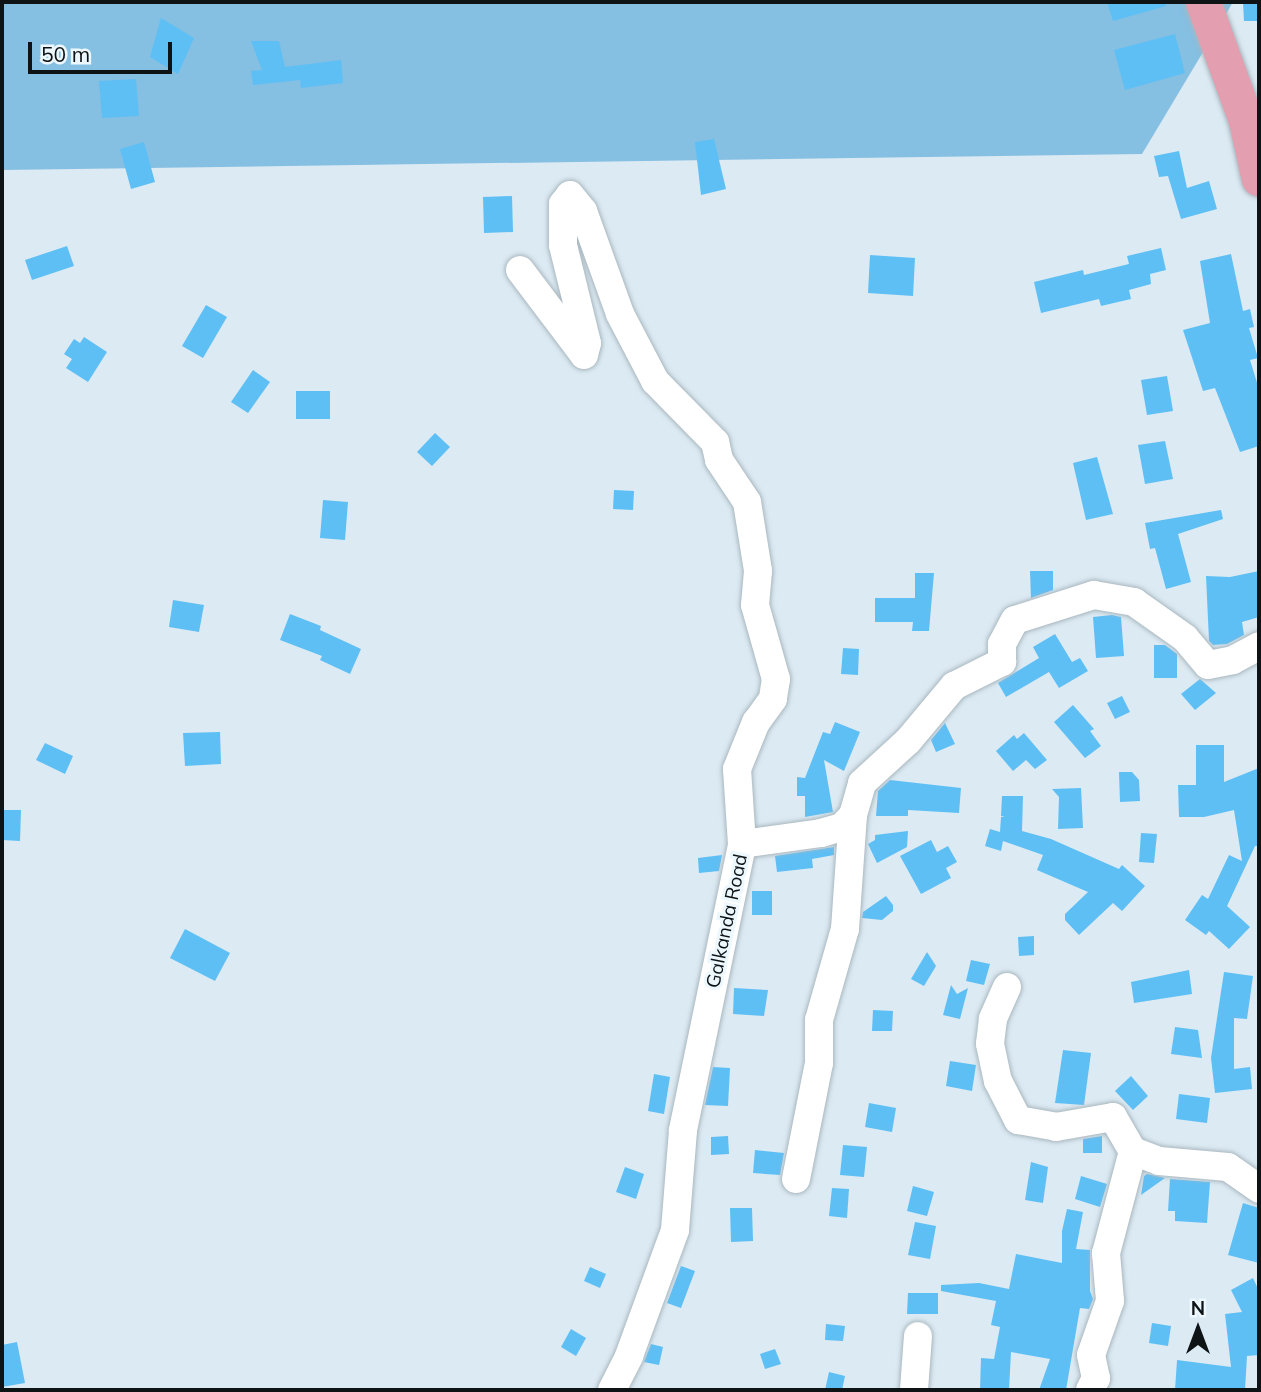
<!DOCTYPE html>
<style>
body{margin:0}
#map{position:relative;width:1261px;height:1392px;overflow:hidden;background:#dceaf3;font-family:Mulish,sans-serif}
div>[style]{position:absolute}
.green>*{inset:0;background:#85bfe2}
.building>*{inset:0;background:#5ebff5}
.roads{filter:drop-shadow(0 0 2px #a9b7bf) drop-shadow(0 0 2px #a9b7bf)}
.minor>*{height:28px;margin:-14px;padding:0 14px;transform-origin:14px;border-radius:14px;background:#fff}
.major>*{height:35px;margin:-17.5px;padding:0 17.5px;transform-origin:17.5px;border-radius:17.5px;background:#e39eaf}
span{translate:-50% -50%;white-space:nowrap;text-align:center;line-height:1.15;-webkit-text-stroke:6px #ecf7fe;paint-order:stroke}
.street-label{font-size:19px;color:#0e1316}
.frame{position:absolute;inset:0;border:4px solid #0e1316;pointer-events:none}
.north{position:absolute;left:1163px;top:1294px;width:70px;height:70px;-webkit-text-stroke:5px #ecf7fe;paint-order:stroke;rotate:0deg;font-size:19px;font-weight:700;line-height:28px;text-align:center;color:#0e1316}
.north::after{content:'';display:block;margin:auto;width:24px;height:32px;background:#0e1316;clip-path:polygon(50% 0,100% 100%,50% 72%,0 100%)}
.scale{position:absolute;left:28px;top:42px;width:144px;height:32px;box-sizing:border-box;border:4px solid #0e1316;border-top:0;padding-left:9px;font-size:21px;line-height:24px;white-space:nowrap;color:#0e1316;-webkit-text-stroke:5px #ecf7fe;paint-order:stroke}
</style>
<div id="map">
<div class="green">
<div style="clip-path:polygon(2px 2px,1233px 2px,1142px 154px,2px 170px)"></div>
</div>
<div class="building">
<div style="clip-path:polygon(1107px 2px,1165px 2px,1166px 6px,1113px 21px)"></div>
<div style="clip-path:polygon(1243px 2px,1259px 2px,1259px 21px,1244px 21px)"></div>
<div style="clip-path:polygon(161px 18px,194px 38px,178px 74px,150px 57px)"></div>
<div style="clip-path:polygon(1175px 34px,1185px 73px,1125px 90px,1114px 50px)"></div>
<div style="clip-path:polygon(251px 41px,279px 41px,285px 67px,341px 60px,343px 83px,301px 88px,300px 80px,253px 85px,251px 71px,262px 70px)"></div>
<div style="clip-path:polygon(136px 79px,139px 116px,102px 118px,99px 81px)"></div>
<div style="clip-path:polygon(714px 139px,726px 189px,701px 195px,695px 142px)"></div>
<div style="clip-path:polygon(144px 142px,155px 182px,131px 189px,120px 149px)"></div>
<div style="clip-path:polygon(1179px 151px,1187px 188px,1209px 181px,1217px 209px,1181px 219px,1168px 176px,1159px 177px,1154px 156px)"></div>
<div style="clip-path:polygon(512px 196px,513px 232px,484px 233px,483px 197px)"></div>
<div style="clip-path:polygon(67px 246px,74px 266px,32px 280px,25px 260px)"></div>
<div style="clip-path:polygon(1161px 248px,1166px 270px,1150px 274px,1151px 284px,1129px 290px,1131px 299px,1101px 306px,1099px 299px,1041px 313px,1034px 282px,1083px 270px,1084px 275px,1129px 264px,1127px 256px)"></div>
<div style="clip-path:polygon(1231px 254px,1243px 311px,1250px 309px,1254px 327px,1249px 328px,1258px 358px,1250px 360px,1259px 389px,1259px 446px,1240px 452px,1215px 388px,1203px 391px,1183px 330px,1210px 323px,1200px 261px)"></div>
<div style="clip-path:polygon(870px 255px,915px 258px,913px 296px,868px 293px)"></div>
<div style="clip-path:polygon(206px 305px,227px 317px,203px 358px,182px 346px)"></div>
<div style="clip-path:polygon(84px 337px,107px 352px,88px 382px,66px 368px,72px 359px,64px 354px,74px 339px,80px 343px)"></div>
<div style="clip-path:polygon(253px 370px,270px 382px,248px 413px,231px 402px)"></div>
<div style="clip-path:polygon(1167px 376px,1173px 411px,1147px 415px,1141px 380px)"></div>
<div style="clip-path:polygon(296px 391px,330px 391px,330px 419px,296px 419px)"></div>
<div style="clip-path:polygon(435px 433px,450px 447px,432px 466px,417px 452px)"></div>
<div style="clip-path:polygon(1165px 441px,1173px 479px,1145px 484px,1138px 445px)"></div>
<div style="clip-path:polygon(1097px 457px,1113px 514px,1086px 520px,1073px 463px)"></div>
<div style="clip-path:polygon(614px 490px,634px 491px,633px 510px,613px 509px)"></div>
<div style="clip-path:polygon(323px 500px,348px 502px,345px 540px,320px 538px)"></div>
<div style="clip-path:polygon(1221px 510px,1223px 519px,1178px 534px,1191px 582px,1166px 589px,1155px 548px,1150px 549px,1145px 523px)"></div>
<div style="clip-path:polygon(1030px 571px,1053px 571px,1053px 590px,1031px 598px)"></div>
<div style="clip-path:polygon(1259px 571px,1259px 617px,1242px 622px,1244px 635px,1227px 644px,1213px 645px,1209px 641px,1206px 576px,1230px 577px)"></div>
<div style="clip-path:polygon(915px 573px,934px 573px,929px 631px,912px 631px,913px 622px,875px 622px,875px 598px,915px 598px)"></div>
<div style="clip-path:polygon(173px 600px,204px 605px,199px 632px,169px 627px)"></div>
<div style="clip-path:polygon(290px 614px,321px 626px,320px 630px,361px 649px,350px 674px,320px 660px,322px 656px,280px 640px)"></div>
<div style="clip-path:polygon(1112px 615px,1121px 617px,1124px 656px,1096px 658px,1093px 617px)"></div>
<div style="clip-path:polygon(1055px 634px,1072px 662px,1080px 658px,1088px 671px,1059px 688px,1049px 672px,1006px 697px,998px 683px,1039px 658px,1033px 647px)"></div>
<div style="clip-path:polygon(1154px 645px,1165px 645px,1177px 654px,1177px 678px,1154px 678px)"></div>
<div style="clip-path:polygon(843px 648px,859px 649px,858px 675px,841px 674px)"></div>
<div style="clip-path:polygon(1200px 679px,1216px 693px,1195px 710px,1181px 694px)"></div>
<div style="clip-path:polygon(1122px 696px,1130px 712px,1115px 719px,1107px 703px)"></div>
<div style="clip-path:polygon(1073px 705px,1094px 729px,1090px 731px,1101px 746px,1085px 758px,1054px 722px)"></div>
<div style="clip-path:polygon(835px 722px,860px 732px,844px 771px,824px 760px,833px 812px,805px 817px,805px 796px,797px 796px,797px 777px,805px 778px,823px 732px,830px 734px)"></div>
<div style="clip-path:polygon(945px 723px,955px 744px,936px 752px,931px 740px)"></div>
<div style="clip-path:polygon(220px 732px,221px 764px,185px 766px,183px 733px)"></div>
<div style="clip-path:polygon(1024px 733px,1047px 760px,1035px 769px,1026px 760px,1013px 771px,996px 751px,1014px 735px,1017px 739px)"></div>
<div style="clip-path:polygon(45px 743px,73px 756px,65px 774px,36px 760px)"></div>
<div style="clip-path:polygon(1196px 745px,1224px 745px,1224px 782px,1259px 768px,1259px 846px,1255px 846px,1227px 906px,1250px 927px,1229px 949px,1209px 931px,1206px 935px,1185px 920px,1202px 895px,1208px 899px,1229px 855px,1242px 861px,1234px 810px,1204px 817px,1179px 817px,1178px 785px,1196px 785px)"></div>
<div style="clip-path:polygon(1119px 772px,1132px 772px,1139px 780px,1140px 801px,1120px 802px)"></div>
<div style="clip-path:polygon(890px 780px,961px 788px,959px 813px,908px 810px,908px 816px,876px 816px,878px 791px)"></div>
<div style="clip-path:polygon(1081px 788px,1083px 828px,1058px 829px,1059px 797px,1052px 789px)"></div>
<div style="clip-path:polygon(1002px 796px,1023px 796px,1022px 831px,1051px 839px,1119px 869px,1122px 865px,1145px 886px,1122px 911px,1113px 903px,1079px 935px,1065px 920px,1065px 914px,1088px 892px,1037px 870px,1043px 855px,1003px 841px,1001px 851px,985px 846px,990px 829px,1000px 832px,1001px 817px,1005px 816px,1001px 816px)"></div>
<div style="clip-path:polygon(2px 810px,21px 810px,20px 841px,2px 840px)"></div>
<div style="clip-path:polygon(908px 831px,907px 847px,877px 863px,868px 844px,875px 840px,875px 835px)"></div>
<div style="clip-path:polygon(1141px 833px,1157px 834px,1154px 863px,1139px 862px)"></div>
<div style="clip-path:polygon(931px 840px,937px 852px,948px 846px,957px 862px,946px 868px,951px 878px,921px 894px,900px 856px)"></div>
<div style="clip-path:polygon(834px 847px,834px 855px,812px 859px,813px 868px,777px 872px,775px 856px)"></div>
<div style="clip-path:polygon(722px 855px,719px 871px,699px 873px,698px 858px)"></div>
<div style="clip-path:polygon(752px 891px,772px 891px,772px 915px,752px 915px)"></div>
<div style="clip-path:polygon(886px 896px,893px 905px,893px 911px,882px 920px,862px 918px,863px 912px)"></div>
<div style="clip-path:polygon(185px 929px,230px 953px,215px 981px,170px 958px)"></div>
<div style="clip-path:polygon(1034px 936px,1034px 955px,1019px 956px,1018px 937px)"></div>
<div style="clip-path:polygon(927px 952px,936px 966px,924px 986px,911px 979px)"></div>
<div style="clip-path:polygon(971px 960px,990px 964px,984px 985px,966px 981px)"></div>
<div style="clip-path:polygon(1189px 970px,1192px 994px,1134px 1003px,1131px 982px)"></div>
<div style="clip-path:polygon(1224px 972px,1253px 976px,1247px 1019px,1234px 1018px,1234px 1069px,1250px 1067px,1252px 1089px,1215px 1093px,1211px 1058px)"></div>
<div style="clip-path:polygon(951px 985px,957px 994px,968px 988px,960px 1019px,943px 1015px)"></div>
<div style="clip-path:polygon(734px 988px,768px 990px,764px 1016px,733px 1014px)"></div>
<div style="clip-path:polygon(873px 1010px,893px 1011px,892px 1031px,872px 1031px)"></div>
<div style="clip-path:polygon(1175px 1027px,1198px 1030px,1202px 1058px,1171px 1054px)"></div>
<div style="clip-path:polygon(1063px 1050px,1091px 1053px,1084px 1105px,1055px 1103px)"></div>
<div style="clip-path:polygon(950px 1061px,976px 1065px,972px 1091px,946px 1086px)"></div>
<div style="clip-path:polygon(713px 1067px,730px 1068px,728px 1106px,705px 1105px)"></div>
<div style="clip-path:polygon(654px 1074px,670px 1077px,664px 1114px,648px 1111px)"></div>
<div style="clip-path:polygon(1131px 1076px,1148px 1096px,1133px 1110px,1115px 1091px)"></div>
<div style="clip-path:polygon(1179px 1094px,1210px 1098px,1207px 1123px,1176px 1119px)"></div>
<div style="clip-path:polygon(869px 1103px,896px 1108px,892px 1132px,865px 1127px)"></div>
<div style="clip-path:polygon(728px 1136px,729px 1154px,711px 1155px,711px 1137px)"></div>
<div style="clip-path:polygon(1102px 1136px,1102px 1153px,1083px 1153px,1083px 1139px)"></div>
<div style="clip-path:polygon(843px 1145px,867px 1147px,864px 1177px,840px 1175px)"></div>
<div style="clip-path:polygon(755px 1150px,784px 1153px,780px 1175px,753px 1173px)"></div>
<div style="clip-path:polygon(1031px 1162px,1048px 1167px,1043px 1203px,1025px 1200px)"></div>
<div style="clip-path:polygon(625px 1167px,644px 1174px,636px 1199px,616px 1192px)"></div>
<div style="clip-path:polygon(1147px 1174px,1165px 1178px,1141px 1195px,1144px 1176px)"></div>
<div style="clip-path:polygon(1081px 1176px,1107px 1184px,1100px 1207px,1075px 1199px)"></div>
<div style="clip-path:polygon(1170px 1179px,1210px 1182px,1207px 1223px,1175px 1221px,1175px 1211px,1168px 1211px)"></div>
<div style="clip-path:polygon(913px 1186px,934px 1192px,927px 1216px,907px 1211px)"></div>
<div style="clip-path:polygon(832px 1188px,849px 1189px,847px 1218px,829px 1216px)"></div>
<div style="clip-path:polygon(1243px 1203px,1259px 1208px,1259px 1263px,1228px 1255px)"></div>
<div style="clip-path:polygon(730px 1208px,752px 1208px,753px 1241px,731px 1242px)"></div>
<div style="clip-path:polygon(1067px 1209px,1083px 1212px,1076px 1249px,1090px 1250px,1090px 1291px,1093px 1299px,1089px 1309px,1080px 1308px,1066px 1390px,1039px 1390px,1050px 1359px,1011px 1352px,1009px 1390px,980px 1390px,981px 1358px,994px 1359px,1000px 1327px,991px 1325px,996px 1301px,941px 1291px,941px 1285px,979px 1283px,1009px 1289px,1016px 1254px,1062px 1263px,1062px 1231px)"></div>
<div style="clip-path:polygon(915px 1222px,936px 1226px,930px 1259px,908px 1255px)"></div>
<div style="clip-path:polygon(681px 1266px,695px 1271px,681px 1308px,667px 1303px)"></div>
<div style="clip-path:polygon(590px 1267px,606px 1274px,600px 1288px,584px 1281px)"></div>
<div style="clip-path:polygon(1253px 1278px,1259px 1291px,1259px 1355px,1247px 1356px,1245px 1390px,1175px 1390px,1177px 1360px,1231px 1367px,1225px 1314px,1242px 1312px,1231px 1290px)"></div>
<div style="clip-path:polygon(908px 1293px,938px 1293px,938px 1314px,907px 1314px)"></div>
<div style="clip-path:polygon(1152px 1323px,1171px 1326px,1168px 1346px,1149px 1343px)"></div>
<div style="clip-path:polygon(826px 1324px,845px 1326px,843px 1341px,825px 1340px)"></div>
<div style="clip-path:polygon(571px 1329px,586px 1338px,576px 1356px,561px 1347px)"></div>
<div style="clip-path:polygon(17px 1342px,25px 1383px,2px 1387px,2px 1345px)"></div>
<div style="clip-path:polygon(651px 1344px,663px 1347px,659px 1365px,644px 1362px)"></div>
<div style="clip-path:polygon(775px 1349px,781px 1364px,765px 1369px,760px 1354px)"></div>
<div style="clip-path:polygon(829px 1372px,845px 1376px,842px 1390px,825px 1390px)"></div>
</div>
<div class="roads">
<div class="minor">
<div style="left:520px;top:270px;width:106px;rotate:53deg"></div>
<div style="left:584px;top:355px;width:12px;rotate:-76deg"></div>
<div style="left:587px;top:343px;width:101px;rotate:-103.8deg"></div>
<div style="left:563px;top:245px;width:41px;rotate:-90deg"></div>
<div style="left:563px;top:204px;width:11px;rotate:-52deg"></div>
<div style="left:570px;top:195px;width:21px;rotate:51deg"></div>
<div style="left:583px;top:211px;width:109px;rotate:70.2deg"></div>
<div style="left:620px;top:314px;width:76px;rotate:62.4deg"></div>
<div style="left:655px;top:381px;width:86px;rotate:45.5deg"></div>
<div style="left:715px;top:442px;width:18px;rotate:77deg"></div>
<div style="left:719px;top:460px;width:50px;rotate:56.3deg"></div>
<div style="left:747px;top:502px;width:70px;rotate:80.9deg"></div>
<div style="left:758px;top:571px;width:34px;rotate:95deg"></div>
<div style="left:755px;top:605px;width:77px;rotate:74.2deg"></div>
<div style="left:776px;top:679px;width:20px;rotate:99deg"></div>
<div style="left:773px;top:699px;width:29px;rotate:126deg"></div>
<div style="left:756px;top:722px;width:51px;rotate:112deg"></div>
<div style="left:737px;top:769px;width:75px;rotate:86.2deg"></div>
<div style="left:1007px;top:987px;width:35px;rotate:114deg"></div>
<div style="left:993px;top:1019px;width:25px;rotate:97deg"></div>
<div style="left:990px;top:1044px;width:38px;rotate:78deg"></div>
<div style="left:998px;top:1081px;width:44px;rotate:62.9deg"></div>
<div style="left:1018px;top:1120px;width:39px;rotate:10deg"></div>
<div style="left:1056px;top:1127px;width:58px;rotate:-10deg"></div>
<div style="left:1113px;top:1117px;width:39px;rotate:60deg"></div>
<div style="left:1133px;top:1151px;width:106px;rotate:104.8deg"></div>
<div style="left:1106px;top:1253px;width:48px;rotate:85.2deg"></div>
<div style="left:1110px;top:1301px;width:57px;rotate:109.4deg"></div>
<div style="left:1091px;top:1355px;width:24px;rotate:78deg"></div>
<div style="left:1096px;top:1378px;width:13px;rotate:117deg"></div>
<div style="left:1133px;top:1151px;width:28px;rotate:21deg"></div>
<div style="left:1159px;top:1161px;width:69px;rotate:5deg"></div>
<div style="left:1228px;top:1167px;width:38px;rotate:35deg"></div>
<div style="left:796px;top:1179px;width:118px;rotate:-78.8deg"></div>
<div style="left:819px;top:1063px;width:43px;rotate:-90deg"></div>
<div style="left:819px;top:1020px;width:95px;rotate:-74.1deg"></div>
<div style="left:845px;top:929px;width:114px;rotate:-86deg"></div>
<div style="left:612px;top:1390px;width:38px;rotate:-63deg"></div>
<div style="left:629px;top:1356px;width:134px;rotate:-69.9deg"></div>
<div style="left:675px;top:1230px;width:100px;rotate:-85.4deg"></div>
<div style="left:683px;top:1130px;width:292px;rotate:-78.3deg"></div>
<div style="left:742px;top:844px;width:80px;rotate:-7.9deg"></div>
<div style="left:821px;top:833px;width:22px;rotate:-16deg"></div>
<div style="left:842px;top:827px;width:16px;rotate:-47deg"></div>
<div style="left:853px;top:815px;width:33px;rotate:-74deg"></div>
<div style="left:862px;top:783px;width:62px;rotate:-42.4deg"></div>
<div style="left:908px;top:741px;width:72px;rotate:-50.1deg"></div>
<div style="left:954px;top:686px;width:54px;rotate:-26.6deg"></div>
<div style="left:1002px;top:662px;width:18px;rotate:-90deg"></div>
<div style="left:1002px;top:644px;width:27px;rotate:-62deg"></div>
<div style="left:1015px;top:620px;width:83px;rotate:-17.6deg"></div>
<div style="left:1094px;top:595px;width:41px;rotate:9.9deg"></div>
<div style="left:1134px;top:602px;width:62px;rotate:35.2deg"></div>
<div style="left:1185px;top:638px;width:35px;rotate:50deg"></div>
<div style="left:1208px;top:665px;width:25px;rotate:-11deg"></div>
<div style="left:1233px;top:660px;width:30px;rotate:-28deg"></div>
<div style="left:914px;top:1390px;width:54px;rotate:-85.8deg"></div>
</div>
<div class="major">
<div style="left:1203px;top:2px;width:127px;rotate:70.1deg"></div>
<div style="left:1246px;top:121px;width:59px;rotate:77.4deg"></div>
</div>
</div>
<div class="street-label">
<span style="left:727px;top:921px;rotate:-78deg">Galkanda Road</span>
</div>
<div class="frame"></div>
<div class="north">N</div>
<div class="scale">50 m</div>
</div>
